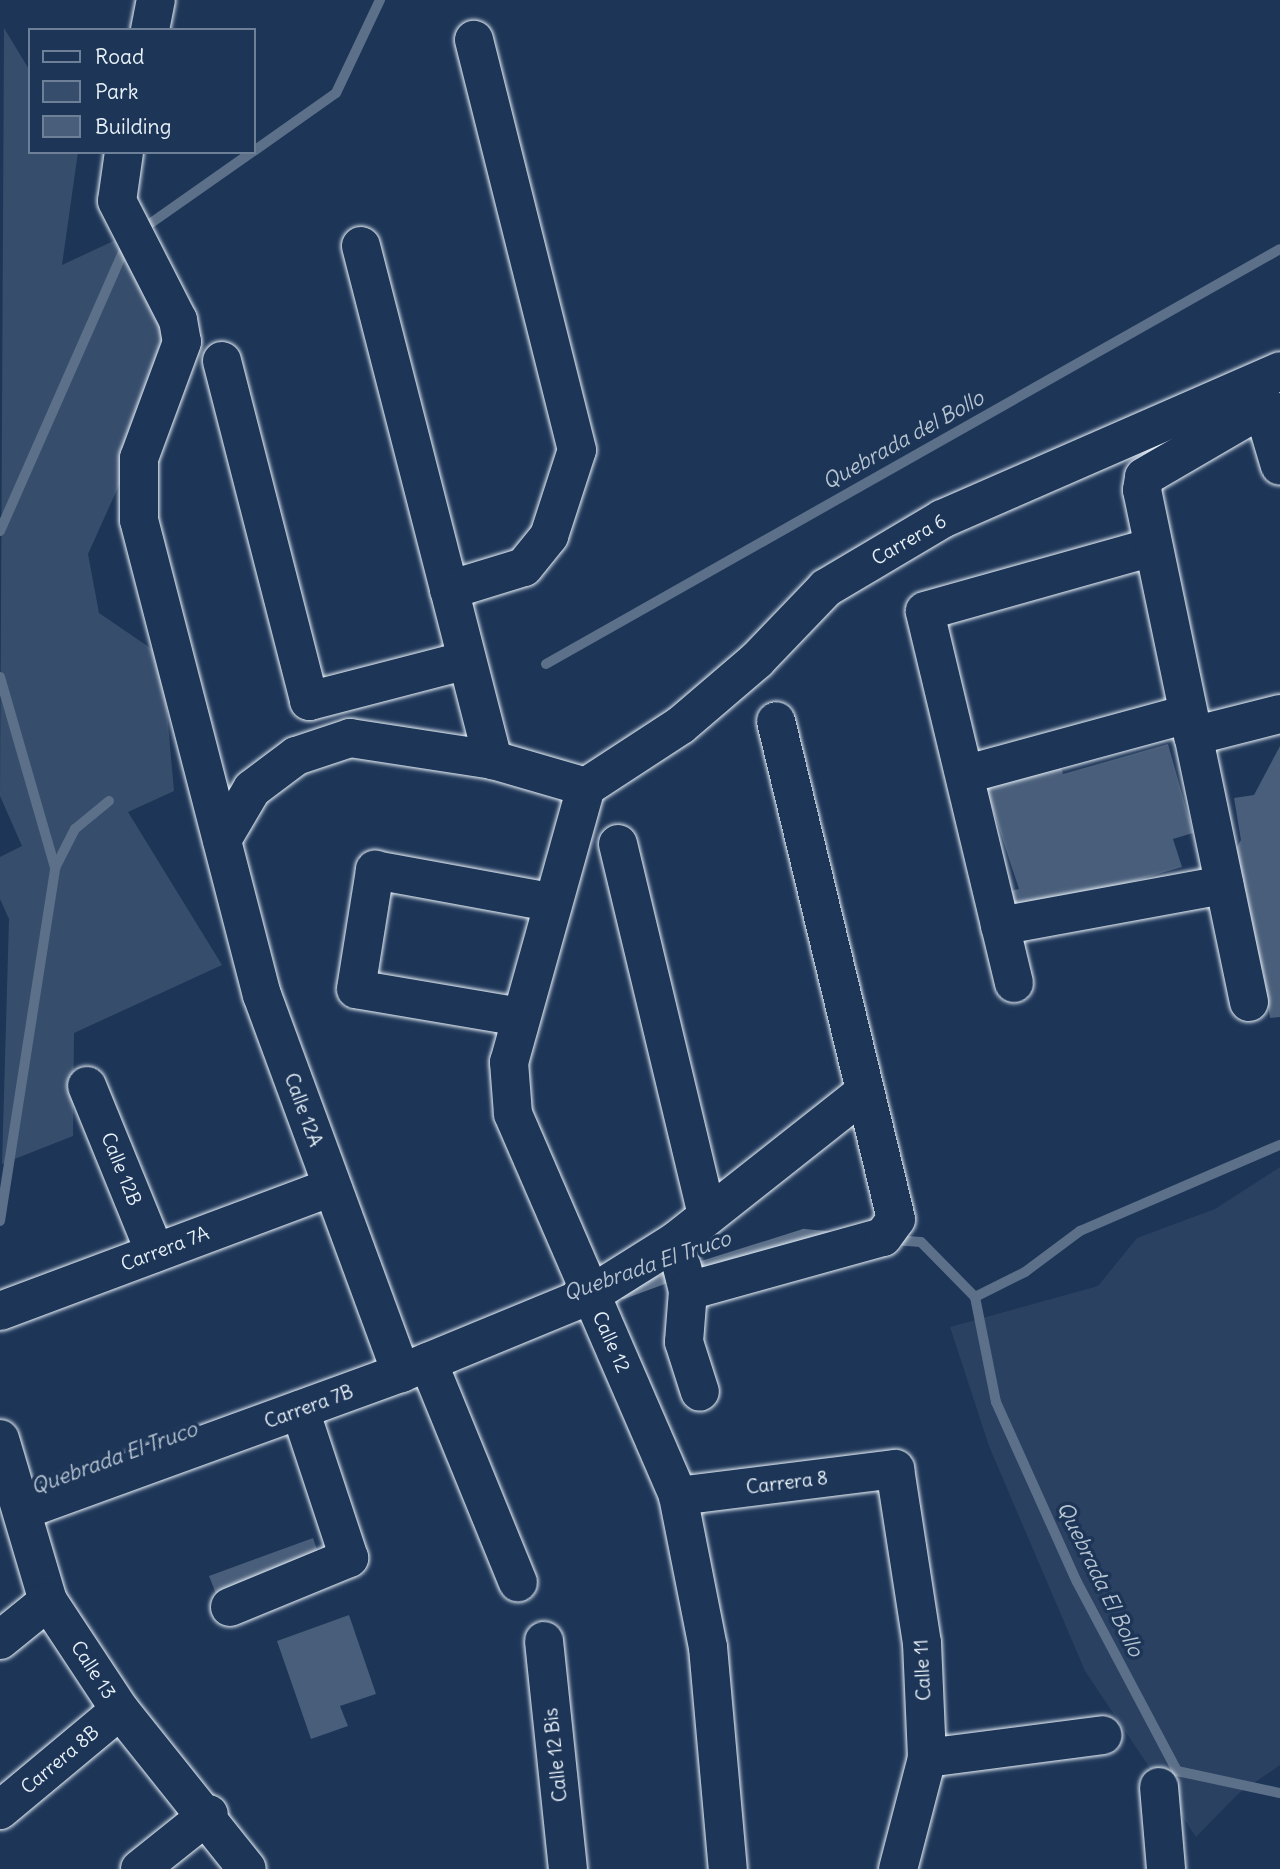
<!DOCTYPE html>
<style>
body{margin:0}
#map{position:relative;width:1280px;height:1869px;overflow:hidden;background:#1d3557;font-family:Delius,sans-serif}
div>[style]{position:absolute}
.built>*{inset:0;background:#2a4162}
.green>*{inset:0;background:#374d6c}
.stream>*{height:10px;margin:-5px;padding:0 5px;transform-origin:5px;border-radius:5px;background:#5d7089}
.building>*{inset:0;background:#495e7a}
.roads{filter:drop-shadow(0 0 2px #e8f1f8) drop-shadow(0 0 2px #e8f1f8)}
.minor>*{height:38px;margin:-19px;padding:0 19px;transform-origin:19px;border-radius:19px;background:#1d3557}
span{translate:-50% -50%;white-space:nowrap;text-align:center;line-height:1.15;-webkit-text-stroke:7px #1d3557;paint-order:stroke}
.street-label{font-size:19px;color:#e8f1f8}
.water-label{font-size:21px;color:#b7c4d1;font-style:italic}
.legend{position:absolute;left:28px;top:28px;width:228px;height:126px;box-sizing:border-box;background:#1d3557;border:2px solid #6e8097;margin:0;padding:9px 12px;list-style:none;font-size:21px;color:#e8f1f8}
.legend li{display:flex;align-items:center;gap:14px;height:35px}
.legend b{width:35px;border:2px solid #6e8097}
</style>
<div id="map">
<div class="built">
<div style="clip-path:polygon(1280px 1167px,1280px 1765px,1238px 1794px,1196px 1837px,1085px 1671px,989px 1446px,950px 1327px,1098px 1286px,1137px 1238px,1215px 1209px)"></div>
</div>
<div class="green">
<div style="clip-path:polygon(4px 28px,30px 71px,30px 152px,78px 152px,62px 265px,122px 237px,170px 319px,172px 368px,88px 554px,99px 613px,162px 656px,174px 791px,128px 812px,222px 965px,74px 1033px,73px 1136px,2px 1164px,9px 919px,0 899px,0 857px,22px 846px,0 796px)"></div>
</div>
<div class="stream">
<div style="left:254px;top:151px;width:100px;rotate:-35.3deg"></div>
<div style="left:336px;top:93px;width:103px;rotate:-64.7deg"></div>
<div style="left:141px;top:230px;width:136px;rotate:-35.1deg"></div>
<div style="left:0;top:531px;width:315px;rotate:-66.2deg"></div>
<div style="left:546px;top:664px;width:843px;rotate:-29.48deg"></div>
<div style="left:0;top:677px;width:199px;rotate:73.9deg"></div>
<div style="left:0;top:1221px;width:357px;rotate:-81.1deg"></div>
<div style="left:55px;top:868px;width:44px;rotate:-62.9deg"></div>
<div style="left:75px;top:829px;width:44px;rotate:-39.5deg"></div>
<div style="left:893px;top:1240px;width:28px;rotate:4deg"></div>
<div style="left:921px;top:1242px;width:77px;rotate:45.5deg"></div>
<div style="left:975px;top:1297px;width:56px;rotate:-26.6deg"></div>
<div style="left:1025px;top:1272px;width:69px;rotate:-36.7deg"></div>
<div style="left:1080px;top:1231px;width:218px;rotate:-23.3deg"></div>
<div style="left:689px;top:1270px;width:121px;rotate:-17.4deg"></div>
<div style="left:804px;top:1234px;width:25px;rotate:5deg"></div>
<div style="left:623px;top:1294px;width:55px;rotate:-20.1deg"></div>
<div style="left:975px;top:1297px;width:107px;rotate:78.7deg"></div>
<div style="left:996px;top:1402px;width:197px;rotate:65.8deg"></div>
<div style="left:1077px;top:1582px;width:214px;rotate:62.1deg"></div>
<div style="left:1177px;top:1771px;width:105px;rotate:12.1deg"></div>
</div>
<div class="building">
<div style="clip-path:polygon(1168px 744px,1193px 833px,1173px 839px,1182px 867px,1017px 915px,1010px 891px,1019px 889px,985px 785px,1060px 763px,1063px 774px)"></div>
<div style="clip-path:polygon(1280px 746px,1280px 1017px,1270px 1018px,1263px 970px,1244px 973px,1251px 919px,1246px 891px,1235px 893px,1227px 866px,1241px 840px,1234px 798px,1254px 795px)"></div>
<div style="clip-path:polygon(313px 1538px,321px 1561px,218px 1599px,209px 1576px)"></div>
<div style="clip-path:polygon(349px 1615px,376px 1694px,340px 1706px,348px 1726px,311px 1739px,277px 1641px)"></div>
</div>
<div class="roads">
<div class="minor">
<div style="left:150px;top:30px;width:31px;rotate:-79deg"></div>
<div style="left:124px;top:152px;width:49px;rotate:98.1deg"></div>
<div style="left:117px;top:201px;width:134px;rotate:62.9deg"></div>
<div style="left:178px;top:320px;width:22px;rotate:80deg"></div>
<div style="left:182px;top:342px;width:124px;rotate:110.3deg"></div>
<div style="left:139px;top:458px;width:62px;rotate:90deg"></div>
<div style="left:139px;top:520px;width:491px;rotate:75.5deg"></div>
<div style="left:262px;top:995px;width:403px;rotate:69.8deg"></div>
<div style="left:361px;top:246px;width:531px;rotate:75.6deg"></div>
<div style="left:222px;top:361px;width:351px;rotate:75.6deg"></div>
<div style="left:309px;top:701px;width:163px;rotate:-14.5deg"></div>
<div style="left:1256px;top:385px;width:84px;rotate:73.5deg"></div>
<div style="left:449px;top:590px;width:78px;rotate:-17deg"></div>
<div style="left:524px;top:567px;width:40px;rotate:-51deg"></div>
<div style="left:549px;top:536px;width:90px;rotate:-72deg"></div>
<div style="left:577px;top:450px;width:423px;rotate:-104.1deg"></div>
<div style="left:1193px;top:736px;width:90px;rotate:-14.2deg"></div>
<div style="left:967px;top:774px;width:229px;rotate:-15.2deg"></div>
<div style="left:586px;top:787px;width:286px;rotate:105.6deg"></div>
<div style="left:509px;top:1062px;width:52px;rotate:85.6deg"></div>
<div style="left:513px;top:1114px;width:416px;rotate:66.6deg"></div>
<div style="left:678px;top:1496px;width:154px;rotate:78.8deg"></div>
<div style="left:708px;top:1647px;width:223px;rotate:84.9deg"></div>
<div style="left:586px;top:787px;width:113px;rotate:-33.1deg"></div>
<div style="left:681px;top:725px;width:100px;rotate:-40.5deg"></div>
<div style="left:757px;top:660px;width:100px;rotate:-46.2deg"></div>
<div style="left:826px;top:588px;width:135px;rotate:-30.7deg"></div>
<div style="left:942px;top:519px;width:369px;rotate:-23.6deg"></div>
<div style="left:222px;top:840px;width:59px;rotate:-59.5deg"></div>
<div style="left:252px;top:789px;width:55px;rotate:-36.9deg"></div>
<div style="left:296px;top:756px;width:57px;rotate:-18.4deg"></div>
<div style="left:350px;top:738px;width:145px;rotate:8.7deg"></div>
<div style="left:493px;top:760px;width:97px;rotate:16.2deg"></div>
<div style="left:618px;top:844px;width:382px;rotate:76.5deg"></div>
<div style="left:1000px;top:926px;width:228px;rotate:-10.4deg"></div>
<div style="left:1014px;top:983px;width:382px;rotate:-103.5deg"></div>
<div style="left:925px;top:611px;width:237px;rotate:-15.7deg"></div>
<div style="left:1249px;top:1002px;width:523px;rotate:-101.8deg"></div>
<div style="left:1142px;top:490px;width:13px;rotate:-81deg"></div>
<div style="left:1144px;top:477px;width:141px;rotate:-30.2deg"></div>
<div style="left:521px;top:1017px;width:167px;rotate:-170.4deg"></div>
<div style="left:356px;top:989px;width:121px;rotate:-80.9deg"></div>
<div style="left:375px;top:870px;width:178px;rotate:10.4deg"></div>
<div style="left:87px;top:1086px;width:180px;rotate:67.8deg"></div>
<div style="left:682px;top:1267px;width:25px;rotate:76deg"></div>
<div style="left:688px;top:1291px;width:51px;rotate:94.5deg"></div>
<div style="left:684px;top:1342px;width:52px;rotate:72.3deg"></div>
<div style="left:688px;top:1291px;width:202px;rotate:-15.5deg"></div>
<div style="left:883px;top:1237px;width:22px;rotate:-54deg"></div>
<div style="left:896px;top:1219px;width:512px;rotate:-103.55deg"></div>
<div style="left:0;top:1311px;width:353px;rotate:-20.5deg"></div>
<div style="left:428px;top:1362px;width:238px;rotate:67.8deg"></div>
<div style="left:0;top:1439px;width:169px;rotate:73.5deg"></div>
<div style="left:48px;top:1601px;width:131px;rotate:56.6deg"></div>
<div style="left:120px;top:1710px;width:203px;rotate:51.4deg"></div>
<div style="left:678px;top:1496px;width:219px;rotate:-7.1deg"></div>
<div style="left:895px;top:1469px;width:176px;rotate:81.2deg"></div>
<div style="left:922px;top:1643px;width:115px;rotate:87.5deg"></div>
<div style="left:927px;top:1758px;width:115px;rotate:104.6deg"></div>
<div style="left:24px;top:1510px;width:401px;rotate:-20deg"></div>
<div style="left:401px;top:1373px;width:204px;rotate:-22.4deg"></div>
<div style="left:590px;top:1295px;width:102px;rotate:-32.1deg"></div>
<div style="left:676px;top:1241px;width:236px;rotate:-38.3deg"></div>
<div style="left:230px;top:1607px;width:129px;rotate:-22.4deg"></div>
<div style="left:349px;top:1558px;width:156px;rotate:-108.3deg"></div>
<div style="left:0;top:1640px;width:62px;rotate:-39.1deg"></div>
<div style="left:544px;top:1641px;width:229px;rotate:84deg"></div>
<div style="left:927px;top:1758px;width:177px;rotate:-7.4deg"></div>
<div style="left:1159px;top:1787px;width:82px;rotate:85.1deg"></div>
<div style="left:0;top:1810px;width:156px;rotate:-39.8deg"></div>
<div style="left:140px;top:1869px;width:88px;rotate:-38.6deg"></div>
</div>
</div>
<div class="street-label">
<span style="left:909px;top:540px;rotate:-30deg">Carrera 6</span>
<span style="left:303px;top:1110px;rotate:70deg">Calle 12A</span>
<span style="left:121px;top:1169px;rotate:68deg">Calle 12B</span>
<span style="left:165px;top:1249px;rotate:-21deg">Carrera 7A</span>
<span style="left:611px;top:1342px;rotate:66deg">Calle 12</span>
<span style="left:309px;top:1407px;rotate:-20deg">Carrera 7B</span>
<span style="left:787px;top:1483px;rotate:-7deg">Carrera 8</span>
<span style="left:93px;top:1670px;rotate:57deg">Calle 13</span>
<span style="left:923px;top:1670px;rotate:-93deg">Calle 11</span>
<span style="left:556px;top:1755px;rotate:-96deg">Calle 12 Bis</span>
<span style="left:60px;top:1760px;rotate:-40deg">Carrera 8B</span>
</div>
<div class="water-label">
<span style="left:903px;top:440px;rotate:-29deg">Quebrada del Bollo</span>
<span style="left:647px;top:1266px;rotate:-19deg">Quebrada El Truco</span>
<span style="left:114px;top:1458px;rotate:-20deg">Quebrada El Truco</span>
<span style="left:1100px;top:1579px;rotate:64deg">Quebrada El Bollo</span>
</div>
<ul class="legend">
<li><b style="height:9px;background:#1d3557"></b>Road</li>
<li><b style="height:19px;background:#374d6c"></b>Park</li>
<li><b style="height:19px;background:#495e7a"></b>Building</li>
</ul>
</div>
